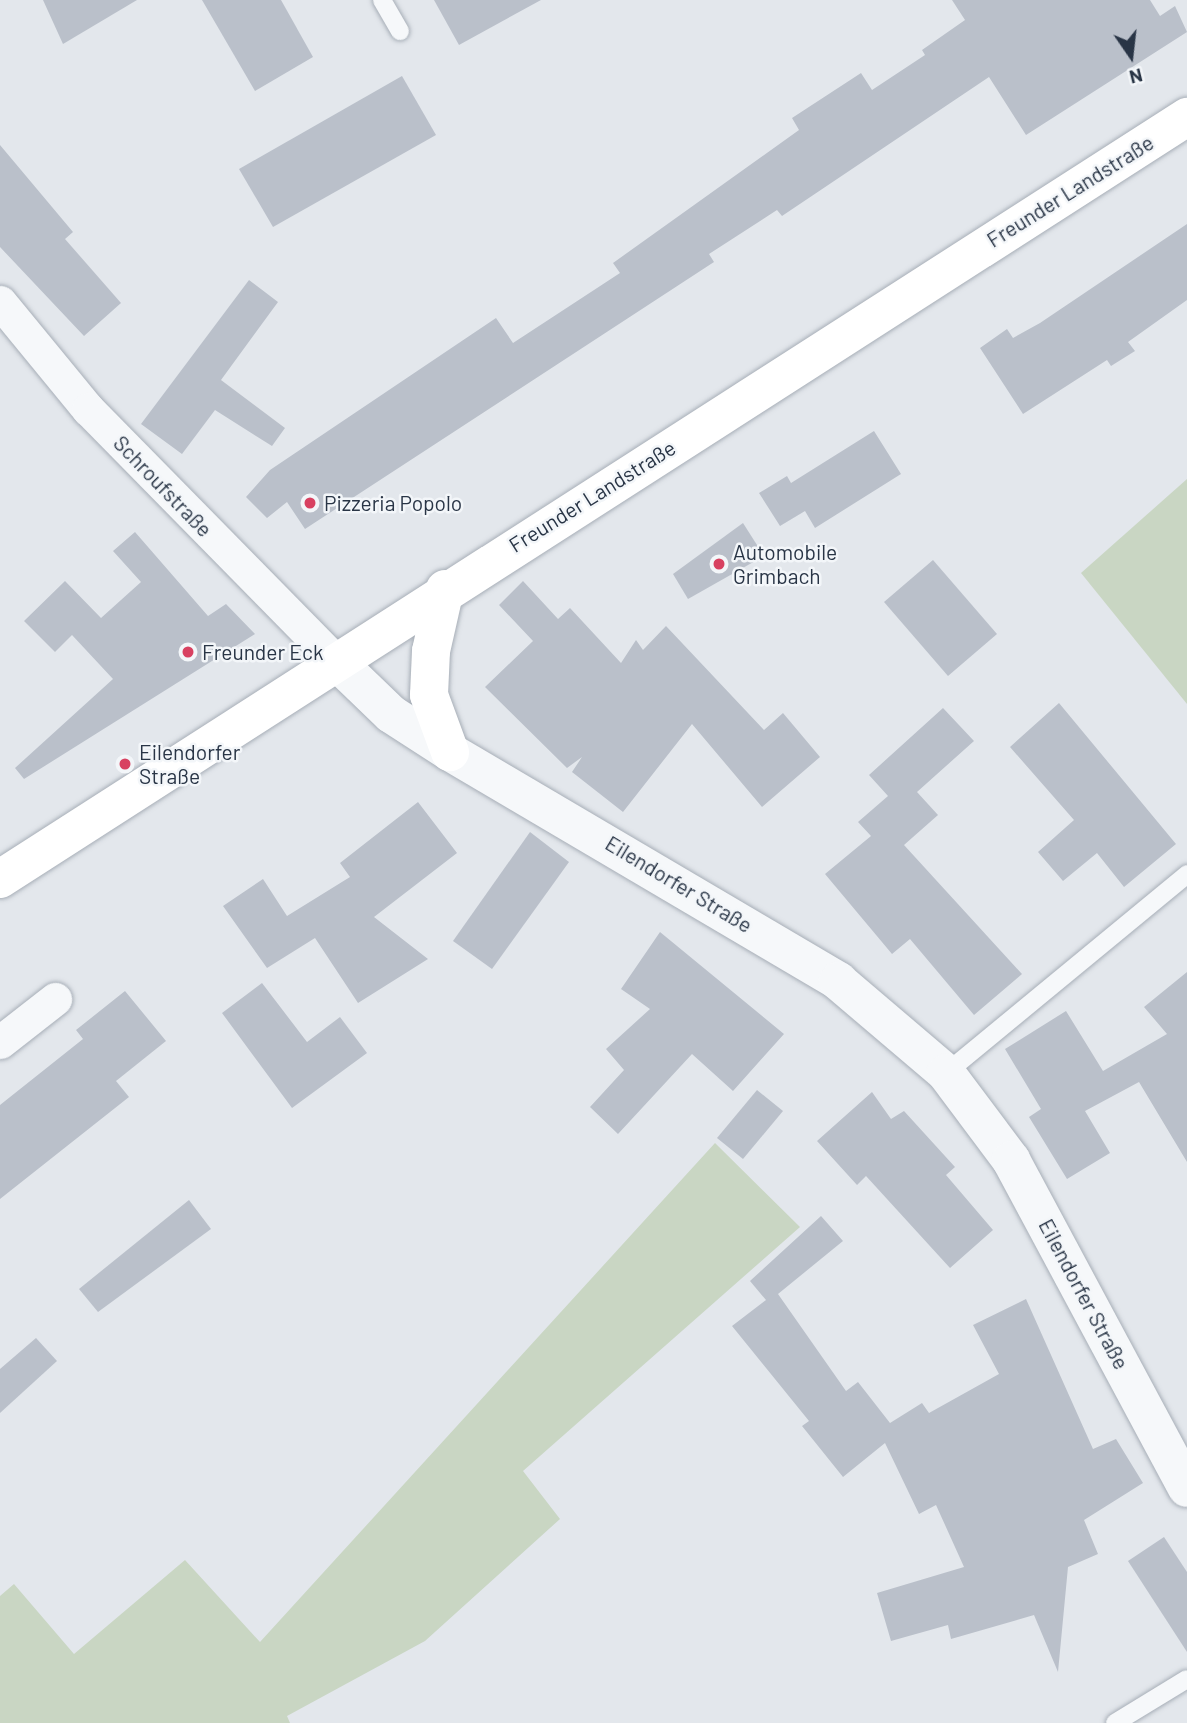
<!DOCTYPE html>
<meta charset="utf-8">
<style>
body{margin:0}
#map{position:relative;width:1187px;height:1723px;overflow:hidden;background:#e3e7ec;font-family:Barlow,sans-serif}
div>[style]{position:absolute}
.green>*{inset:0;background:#c9d6c3}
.building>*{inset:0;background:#bac0ca}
.roads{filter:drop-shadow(0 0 2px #a7aeb7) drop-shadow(0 0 2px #a7aeb7)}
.service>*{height:18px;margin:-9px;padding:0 9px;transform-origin:9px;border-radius:9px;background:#f6f8fa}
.minor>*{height:33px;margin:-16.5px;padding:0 16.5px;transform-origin:16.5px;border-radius:16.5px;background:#f6f8fa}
.tertiary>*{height:38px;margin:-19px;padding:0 19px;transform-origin:19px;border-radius:19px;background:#f6f8fa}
.primary>*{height:38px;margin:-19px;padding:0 19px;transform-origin:19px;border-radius:19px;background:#fff}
.dots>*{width:19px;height:19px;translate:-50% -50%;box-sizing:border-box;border:4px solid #f3f6f9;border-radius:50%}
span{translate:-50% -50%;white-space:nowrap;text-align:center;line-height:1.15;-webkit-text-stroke:5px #f3f6f9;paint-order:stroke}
.street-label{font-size:21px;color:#293546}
.poi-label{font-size:21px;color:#293546}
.left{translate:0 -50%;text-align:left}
.north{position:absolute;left:1096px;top:21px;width:70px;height:70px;-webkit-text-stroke:5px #f3f6f9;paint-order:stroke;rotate:166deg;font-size:19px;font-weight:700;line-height:28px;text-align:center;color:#293546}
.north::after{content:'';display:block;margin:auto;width:24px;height:32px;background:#293546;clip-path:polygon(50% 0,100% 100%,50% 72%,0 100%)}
</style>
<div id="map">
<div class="green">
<div style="clip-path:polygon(1187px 479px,1187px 704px,1081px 573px)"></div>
<div style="clip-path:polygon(715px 1143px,800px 1227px,523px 1471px,560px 1519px,425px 1641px,287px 1716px,290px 1723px,0 1723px,0 1596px,14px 1584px,74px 1654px,185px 1560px,260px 1642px)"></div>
</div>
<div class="building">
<div style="clip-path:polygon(43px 0,137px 0,63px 44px)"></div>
<div style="clip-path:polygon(202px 0,281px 0,313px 57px,255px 91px)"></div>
<div style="clip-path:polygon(434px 0,541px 0,459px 45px)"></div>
<div style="clip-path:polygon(952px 0,1150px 0,1160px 16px,1175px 6px,1187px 32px,1026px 135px,989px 77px,782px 216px,777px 210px,709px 254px,714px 262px,305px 529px,287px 502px,267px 518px,246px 497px,270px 470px,496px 318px,513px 343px,620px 273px,613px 263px,799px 130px,792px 118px,861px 73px,872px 90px,925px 55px,922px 50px,965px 20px)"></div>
<div style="clip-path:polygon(402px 76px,436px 135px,273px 227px,239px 169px)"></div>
<div style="clip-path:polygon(0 145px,73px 232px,65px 239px,121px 303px,84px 336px,0 247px)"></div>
<div style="clip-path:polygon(1187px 224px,1187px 300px,1128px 342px,1135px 351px,1111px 366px,1107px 360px,1023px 414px,980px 348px,1007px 329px,1013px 338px,1040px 323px)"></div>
<div style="clip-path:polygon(249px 280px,278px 302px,221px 380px,285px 428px,272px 446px,215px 410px,182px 454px,141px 424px)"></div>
<div style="clip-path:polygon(874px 431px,901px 474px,815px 528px,805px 511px,780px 526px,759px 493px,787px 476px,791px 483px)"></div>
<div style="clip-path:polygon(743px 523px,764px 556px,688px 599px,673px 574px)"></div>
<div style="clip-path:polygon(135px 532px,208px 616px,226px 604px,255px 634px,24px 779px,15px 768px,113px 679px,72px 635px,55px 652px,24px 621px,65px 581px,101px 618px,141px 582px,113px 551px)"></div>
<div style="clip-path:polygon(933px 560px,997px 634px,948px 676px,884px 602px)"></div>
<div style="clip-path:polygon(523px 581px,558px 619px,570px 608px,621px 663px,636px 640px,643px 650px,666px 626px,764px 730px,783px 713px,820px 757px,762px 807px,692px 724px,623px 812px,572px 772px,582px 757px,567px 768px,485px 687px,533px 641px,499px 605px)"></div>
<div style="clip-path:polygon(1059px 703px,1176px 844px,1124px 887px,1097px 853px,1063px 881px,1038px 852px,1074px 820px,1010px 747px)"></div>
<div style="clip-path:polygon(943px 708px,974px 741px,917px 792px,938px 815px,904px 845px,1022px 974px,974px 1015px,910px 939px,892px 954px,825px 874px,871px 836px,858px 822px,888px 796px,869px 775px)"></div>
<div style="clip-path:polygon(418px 802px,457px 853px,374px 917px,428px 959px,358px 1003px,315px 938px,267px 968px,223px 906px,263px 879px,287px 916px,350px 877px,340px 863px)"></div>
<div style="clip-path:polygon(530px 832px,569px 862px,492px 969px,453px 941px)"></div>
<div style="clip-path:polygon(660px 932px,784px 1034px,733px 1091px,692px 1054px,618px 1134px,590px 1107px,624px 1070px,606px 1049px,650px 1009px,621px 989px)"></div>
<div style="clip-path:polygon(1187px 972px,1187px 1162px,1139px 1082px,1085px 1111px,1110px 1153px,1067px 1179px,1029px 1117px,1041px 1109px,1005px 1049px,1066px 1011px,1103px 1071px,1167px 1034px,1144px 1007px)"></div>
<div style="clip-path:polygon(262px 983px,307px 1042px,340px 1017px,367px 1053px,292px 1108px,222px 1013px)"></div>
<div style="clip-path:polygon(125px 991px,166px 1041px,116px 1081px,129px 1097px,0 1199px,0 1105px,83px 1039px,76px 1030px)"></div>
<div style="clip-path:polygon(757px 1090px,783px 1111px,743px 1159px,717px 1138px)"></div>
<div style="clip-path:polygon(872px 1092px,891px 1119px,904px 1111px,955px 1167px,946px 1175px,993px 1230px,950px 1268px,866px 1176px,857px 1185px,817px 1141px)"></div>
<div style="clip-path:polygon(189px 1200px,211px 1229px,98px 1312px,79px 1289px)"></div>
<div style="clip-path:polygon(821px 1216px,843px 1241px,778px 1294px,846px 1391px,858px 1382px,890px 1423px,922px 1403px,929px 1413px,999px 1374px,973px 1325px,1026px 1299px,1093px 1449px,1116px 1439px,1143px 1483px,1084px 1520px,1098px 1554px,1068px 1567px,1058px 1672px,1034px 1615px,951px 1639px,948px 1625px,891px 1641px,877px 1593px,964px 1567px,936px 1505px,919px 1514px,885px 1443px,843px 1477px,802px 1426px,809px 1421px,732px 1326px,766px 1300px,750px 1281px)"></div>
<div style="clip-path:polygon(36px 1338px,57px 1361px,0 1413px,0 1369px)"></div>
<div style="clip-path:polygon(1164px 1537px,1187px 1572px,1187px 1652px,1128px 1561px)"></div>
</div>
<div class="roads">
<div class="service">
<div style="left:382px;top:0;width:36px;rotate:60deg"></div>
<div style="left:946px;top:1073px;width:313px;rotate:-39.5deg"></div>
<div style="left:1115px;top:1723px;width:84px;rotate:-31.4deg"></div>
</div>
<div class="minor">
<div style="left:0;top:302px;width:139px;rotate:50.6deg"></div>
<div style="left:88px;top:409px;width:354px;rotate:45.5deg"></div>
<div style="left:0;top:1042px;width:70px;rotate:-38deg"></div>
</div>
<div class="tertiary">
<div style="left:336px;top:661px;width:76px;rotate:43.9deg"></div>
<div style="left:391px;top:714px;width:70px;rotate:32.8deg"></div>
<div style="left:450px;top:752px;width:451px;rotate:30.5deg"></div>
<div style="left:838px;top:981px;width:142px;rotate:40.4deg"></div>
<div style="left:946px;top:1073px;width:109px;rotate:53.2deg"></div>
<div style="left:1011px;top:1160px;width:372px;rotate:61.8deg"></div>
</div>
<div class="primary">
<div style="left:445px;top:589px;width:64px;rotate:102.7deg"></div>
<div style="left:431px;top:651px;width:44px;rotate:92.6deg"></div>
<div style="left:429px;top:695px;width:61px;rotate:69.8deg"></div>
<div style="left:0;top:879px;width:1411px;rotate:-32.7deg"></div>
</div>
</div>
<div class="dots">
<div style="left:310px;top:503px;background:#d84161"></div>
<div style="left:719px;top:564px;background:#d84161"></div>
<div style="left:188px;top:652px;background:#d84161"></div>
<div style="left:125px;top:764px;background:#d84161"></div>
</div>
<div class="street-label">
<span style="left:1070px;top:191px;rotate:-32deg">Freunder Landstraße</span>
<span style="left:163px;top:486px;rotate:46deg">Schroufstraße</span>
<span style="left:592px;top:496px;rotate:-32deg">Freunder Landstraße</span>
<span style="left:679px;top:884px;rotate:31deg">Eilendorfer Straße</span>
<span style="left:1084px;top:1294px;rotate:62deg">Eilendorfer Straße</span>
</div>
<div class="poi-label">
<span class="left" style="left:324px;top:503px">Pizzeria Popolo</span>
<span class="left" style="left:733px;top:564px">Automobile<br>Grimbach</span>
<span class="left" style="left:202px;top:652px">Freunder Eck</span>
<span class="left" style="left:139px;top:764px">Eilendorfer<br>Straße</span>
</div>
<div class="north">N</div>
</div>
